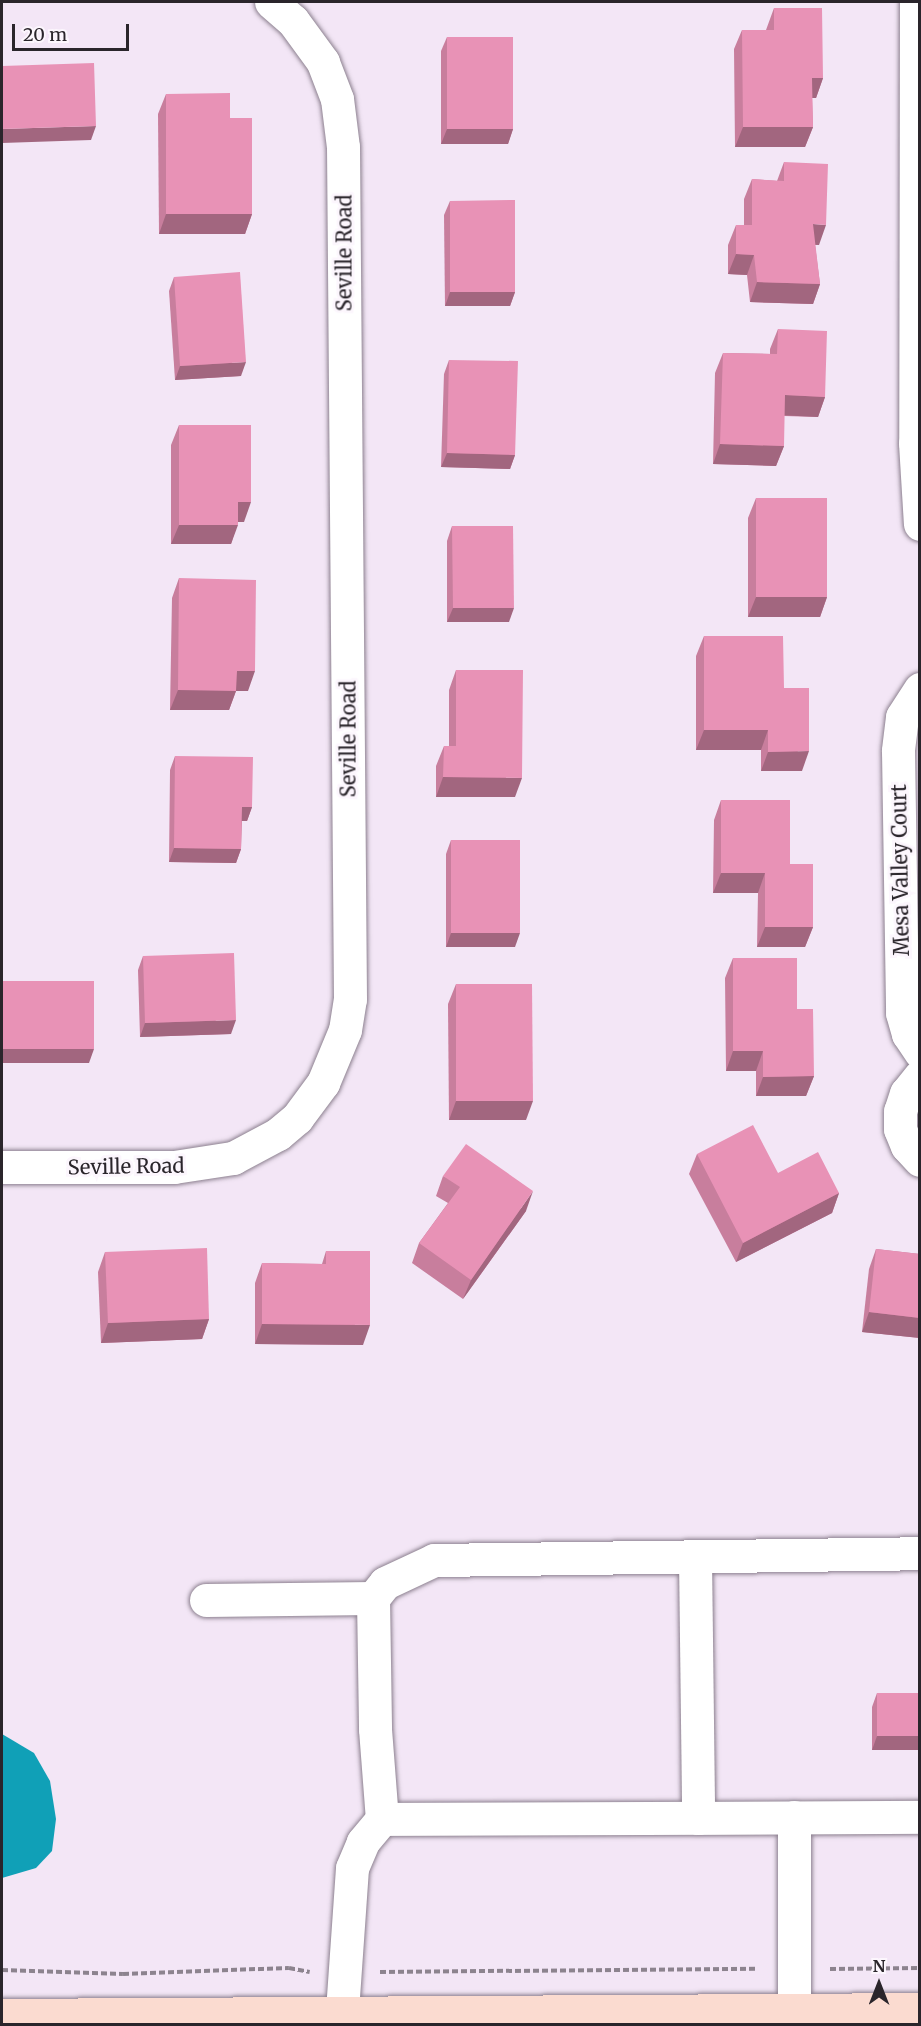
<!DOCTYPE html>
<style>
body{margin:0}
#map{position:relative;width:921px;height:2026px;overflow:hidden;background:#f3e6f6;font-family:Merriweather,serif}
div>[style]{position:absolute}
.water>*{inset:0;background:#10a0b7}
.path>*{height:4px;margin-top:-2px;transform-origin:0;background:repeating-linear-gradient(90deg,#8c838e 0 6px,transparent 0 9px)}
.roads{filter:drop-shadow(0 0 2px #8c808f) drop-shadow(0 0 2px #8c808f)}
.minor>*{height:33px;margin:-16.5px;padding:0 16.5px;transform-origin:16.5px;border-radius:16.5px;background:#fff}
.major>*{height:33px;margin:-16.5px;padding:0 16.5px;transform-origin:16.5px;border-radius:16.5px;background:#fbdbd0}
.wall>*{inset:0;background:#c87e9d}
.shaded-wall>*{inset:0;background:#a2667f}
.building>*{inset:0;background:#e892b6}
span{translate:-50% -50%;white-space:nowrap;text-align:center;line-height:1.15;-webkit-text-stroke:6px #fcf6fd;paint-order:stroke}
.street-label{font-size:20px;color:#2a252b}
.frame{position:absolute;inset:0;border:3px solid #2a252b;pointer-events:none}
.north{position:absolute;left:849px;top:1954px;width:60px;height:60px;-webkit-text-stroke:4px #fcf6fd;paint-order:stroke;rotate:0deg;font-size:16px;font-weight:700;line-height:24px;text-align:center;color:#2a252b}
.north::after{content:'';display:block;margin:auto;width:21px;height:27px;background:#2a252b;clip-path:polygon(50% 0,100% 100%,50% 72%,0 100%)}
.scale{position:absolute;left:12px;top:24px;width:117px;height:27px;box-sizing:border-box;border:3px solid #2a252b;border-top:0;padding-left:8px;font-size:18px;line-height:21px;white-space:nowrap;color:#2a252b;-webkit-text-stroke:4px #fcf6fd;paint-order:stroke}
</style>
<div id="map">
<div class="water">
<div style="clip-path:polygon(2px 1734px,34px 1753px,50px 1781px,56px 1819px,52px 1851px,36px 1868px,2px 1878px)"></div>
</div>
<div class="path">
<div style="left:830px;top:1969px;width:90px;rotate:-0.6deg"></div>
<div style="left:2px;top:1970px;width:121px;rotate:1.9deg"></div>
<div style="left:123px;top:1974px;width:166px;rotate:-2.1deg"></div>
<div style="left:289px;top:1968px;width:21px;rotate:11deg"></div>
<div style="left:380px;top:1972px;width:377px;rotate:-0.5deg"></div>
</div>
<div class="roads">
<div class="minor">
<div style="left:916px;top:2px;width:441px;rotate:90.1deg"></div>
<div style="left:915px;top:443px;width:81px;rotate:86.5deg"></div>
<div style="left:920px;top:689px;width:33px;rotate:123deg"></div>
<div style="left:902px;top:717px;width:34px;rotate:97deg"></div>
<div style="left:898px;top:751px;width:262px;rotate:89.1deg"></div>
<div style="left:902px;top:1013px;width:22px;rotate:74deg"></div>
<div style="left:908px;top:1034px;width:22px;rotate:56deg"></div>
<div style="left:920px;top:1076px;width:22px;rotate:129deg"></div>
<div style="left:906px;top:1093px;width:19px;rotate:108deg"></div>
<div style="left:900px;top:1111px;width:18px;rotate:90deg"></div>
<div style="left:900px;top:1129px;width:18px;rotate:68deg"></div>
<div style="left:907px;top:1146px;width:19px;rotate:47deg"></div>
<div style="left:2px;top:1167px;width:172px"></div>
<div style="left:174px;top:1167px;width:60px;rotate:-8.7deg"></div>
<div style="left:233px;top:1158px;width:51px;rotate:-28.1deg"></div>
<div style="left:278px;top:1134px;width:25px;rotate:-40deg"></div>
<div style="left:297px;top:1118px;width:44px;rotate:-53.4deg"></div>
<div style="left:323px;top:1083px;width:57px;rotate:-67.5deg"></div>
<div style="left:345px;top:1030px;width:31px;rotate:-81deg"></div>
<div style="left:350px;top:999px;width:852px;rotate:-90.47deg"></div>
<div style="left:343px;top:147px;width:48px;rotate:-97.1deg"></div>
<div style="left:337px;top:99px;width:40px;rotate:-111deg"></div>
<div style="left:323px;top:62px;width:51px;rotate:-126.2deg"></div>
<div style="left:293px;top:21px;width:29px;rotate:-139deg"></div>
<div style="left:695px;top:1557px;width:261px;rotate:89.3deg"></div>
<div style="left:698px;top:1818px;width:222px;rotate:-0.3deg"></div>
<div style="left:373px;top:1598px;width:19px;rotate:-51deg"></div>
<div style="left:385px;top:1583px;width:54px;rotate:-25.1deg"></div>
<div style="left:434px;top:1560px;width:486px;rotate:-0.8deg"></div>
<div style="left:206px;top:1600px;width:167px;rotate:-0.7deg"></div>
<div style="left:373px;top:1598px;width:131px;rotate:89.1deg"></div>
<div style="left:375px;top:1729px;width:90px;rotate:85.6deg"></div>
<div style="left:382px;top:1819px;width:30px;rotate:130deg"></div>
<div style="left:363px;top:1842px;width:28px;rotate:113deg"></div>
<div style="left:352px;top:1868px;width:156px;rotate:94deg"></div>
<div style="left:794px;top:1817px;width:207px;rotate:90deg"></div>
<div style="left:382px;top:1819px;width:316px;rotate:-0.2deg"></div>
</div>
<div class="major">
<div style="left:2px;top:2015px;width:918px;rotate:-0.37deg"></div>
</div>
</div>
<div class="wall">
<div style="clip-path:polygon(774px 8px,823px 78px,816px 98px,812px 98px,813px 127px,805px 147px,735px 147px,734px 49px,742px 30px,766px 30px)"></div>
<div style="clip-path:polygon(447px 37px,513px 129px,508px 144px,441px 144px,441px 51px)"></div>
<div style="clip-path:polygon(166px 94px,230px 118px,252px 214px,245px 234px,159px 234px,158px 114px)"></div>
<div style="clip-path:polygon(784px 162px,819px 245px,815px 245px,820px 284px,813px 304px,750px 302px,747px 275px,728px 274px,728px 245px,736px 225px,744px 225px,744px 199px,752px 179px,777px 181px)"></div>
<div style="clip-path:polygon(450px 201px,515px 292px,510px 306px,445px 306px,444px 215px)"></div>
<div style="clip-path:polygon(174px 277px,241px 376px,175px 380px,169px 291px)"></div>
<div style="clip-path:polygon(778px 329px,825px 397px,818px 417px,784px 416px,784px 446px,776px 466px,713px 464px,715px 373px,723px 353px,770px 354px,770px 349px)"></div>
<div style="clip-path:polygon(449px 360px,515px 455px,510px 469px,441px 467px,444px 374px)"></div>
<div style="clip-path:polygon(179px 425px,244px 522px,238px 522px,231px 544px,171px 544px,171px 445px)"></div>
<div style="clip-path:polygon(756px 498px,827px 597px,820px 617px,748px 617px,748px 518px)"></div>
<div style="clip-path:polygon(452px 526px,509px 622px,447px 622px,447px 541px)"></div>
<div style="clip-path:polygon(179px 578px,248px 691px,236px 691px,229px 710px,170px 710px,172px 598px)"></div>
<div style="clip-path:polygon(704px 636px,784px 688px,802px 771px,761px 771px,761px 750px,696px 750px,696px 656px)"></div>
<div style="clip-path:polygon(456px 670px,515px 797px,436px 797px,436px 766px,444px 746px,449px 746px,449px 690px)"></div>
<div style="clip-path:polygon(175px 756px,252px 807px,247px 821px,242px 821px,241px 849px,236px 863px,169px 862px,170px 770px)"></div>
<div style="clip-path:polygon(721px 800px,790px 864px,813px 927px,805px 947px,757px 947px,758px 893px,713px 893px,714px 820px)"></div>
<div style="clip-path:polygon(451px 840px,515px 947px,446px 947px,446px 854px)"></div>
<div style="clip-path:polygon(143px 956px,231px 1034px,140px 1037px,138px 970px)"></div>
<div style="clip-path:polygon(733px 958px,797px 1009px,814px 1076px,806px 1096px,756px 1096px,756px 1071px,726px 1071px,725px 978px)"></div>
<div style="clip-path:polygon(456px 984px,526px 1120px,449px 1120px,448px 1004px)"></div>
<div style="clip-path:polygon(697px 1154px,778px 1173px,839px 1193px,832px 1213px,736px 1262px,689px 1174px)"></div>
<div style="clip-path:polygon(443px 1176px,526px 1211px,463px 1299px,412px 1263px,419px 1243px,448px 1203px,436px 1196px)"></div>
<div style="clip-path:polygon(876px 1249px,920px 1254px,920px 1338px,862px 1332px,869px 1269px)"></div>
<div style="clip-path:polygon(326px 1251px,363px 1345px,255px 1344px,255px 1283px,262px 1263px,322px 1264px)"></div>
<div style="clip-path:polygon(105px 1252px,209px 1319px,202px 1339px,101px 1343px,98px 1272px)"></div>
<div style="clip-path:polygon(877px 1693px,920px 1750px,872px 1750px,872px 1707px)"></div>
</div>
<div class="shaded-wall">
<div style="clip-path:polygon(812px 78px,823px 78px,816px 98px,805px 98px)"></div>
<div style="clip-path:polygon(96px 126px,91px 140px,2px 143px,2px 129px)"></div>
<div style="clip-path:polygon(743px 127px,813px 127px,805px 147px,735px 147px)"></div>
<div style="clip-path:polygon(447px 129px,513px 129px,508px 144px,441px 144px)"></div>
<div style="clip-path:polygon(166px 214px,252px 214px,245px 234px,159px 234px)"></div>
<div style="clip-path:polygon(813px 224px,826px 225px,819px 245px,806px 244px)"></div>
<div style="clip-path:polygon(736px 254px,754px 255px,747px 275px,728px 274px)"></div>
<div style="clip-path:polygon(757px 282px,820px 284px,813px 304px,750px 302px)"></div>
<div style="clip-path:polygon(450px 292px,515px 292px,510px 306px,445px 306px)"></div>
<div style="clip-path:polygon(246px 362px,241px 376px,175px 380px,180px 366px)"></div>
<div style="clip-path:polygon(785px 395px,825px 397px,818px 417px,778px 415px)"></div>
<div style="clip-path:polygon(720px 444px,784px 446px,776px 466px,713px 464px)"></div>
<div style="clip-path:polygon(447px 453px,515px 455px,510px 469px,441px 467px)"></div>
<div style="clip-path:polygon(238px 502px,251px 502px,244px 522px,231px 522px)"></div>
<div style="clip-path:polygon(179px 525px,238px 525px,231px 544px,171px 544px)"></div>
<div style="clip-path:polygon(756px 597px,827px 597px,820px 617px,748px 617px)"></div>
<div style="clip-path:polygon(453px 608px,514px 608px,509px 622px,447px 622px)"></div>
<div style="clip-path:polygon(237px 671px,255px 671px,248px 691px,236px 691px,229px 710px,170px 710px,178px 690px)"></div>
<div style="clip-path:polygon(704px 730px,768px 730px,761px 750px,696px 750px)"></div>
<div style="clip-path:polygon(809px 751px,802px 771px,761px 771px,768px 752px)"></div>
<div style="clip-path:polygon(443px 777px,522px 778px,515px 797px,436px 797px)"></div>
<div style="clip-path:polygon(242px 807px,252px 807px,247px 821px,237px 821px)"></div>
<div style="clip-path:polygon(174px 848px,241px 849px,236px 863px,169px 862px)"></div>
<div style="clip-path:polygon(721px 873px,765px 873px,758px 893px,713px 893px)"></div>
<div style="clip-path:polygon(765px 927px,813px 927px,805px 947px,757px 947px)"></div>
<div style="clip-path:polygon(451px 933px,520px 933px,515px 947px,446px 947px)"></div>
<div style="clip-path:polygon(236px 1020px,231px 1034px,140px 1037px,145px 1023px)"></div>
<div style="clip-path:polygon(2px 1049px,94px 1049px,89px 1063px,2px 1063px)"></div>
<div style="clip-path:polygon(733px 1051px,763px 1051px,756px 1071px,726px 1071px)"></div>
<div style="clip-path:polygon(814px 1076px,806px 1096px,756px 1096px,763px 1077px)"></div>
<div style="clip-path:polygon(456px 1101px,533px 1101px,526px 1120px,449px 1120px)"></div>
<div style="clip-path:polygon(533px 1191px,526px 1211px,463px 1299px,471px 1280px)"></div>
<div style="clip-path:polygon(839px 1193px,832px 1213px,736px 1262px,743px 1243px)"></div>
<div style="clip-path:polygon(869px 1312px,920px 1318px,920px 1338px,862px 1332px)"></div>
<div style="clip-path:polygon(209px 1319px,202px 1339px,101px 1343px,108px 1323px)"></div>
<div style="clip-path:polygon(262px 1324px,370px 1325px,363px 1345px,255px 1344px)"></div>
<div style="clip-path:polygon(877px 1736px,920px 1736px,920px 1750px,872px 1750px)"></div>
</div>
<div class="building">
<div style="clip-path:polygon(774px 8px,822px 8px,823px 78px,812px 78px,813px 127px,743px 127px,742px 30px,774px 30px)"></div>
<div style="clip-path:polygon(447px 37px,513px 37px,513px 129px,447px 129px)"></div>
<div style="clip-path:polygon(94px 63px,96px 126px,2px 129px,2px 66px)"></div>
<div style="clip-path:polygon(230px 93px,230px 118px,252px 118px,252px 214px,166px 214px,166px 94px)"></div>
<div style="clip-path:polygon(784px 162px,828px 164px,826px 225px,813px 224px,820px 284px,757px 282px,754px 255px,736px 254px,736px 225px,752px 225px,752px 179px,784px 181px)"></div>
<div style="clip-path:polygon(515px 200px,515px 292px,450px 292px,450px 201px)"></div>
<div style="clip-path:polygon(240px 272px,246px 362px,180px 366px,174px 277px)"></div>
<div style="clip-path:polygon(778px 329px,827px 331px,825px 397px,785px 395px,784px 446px,720px 444px,723px 353px,777px 354px)"></div>
<div style="clip-path:polygon(449px 360px,518px 361px,515px 455px,447px 453px)"></div>
<div style="clip-path:polygon(179px 425px,251px 425px,251px 502px,238px 502px,238px 525px,179px 525px)"></div>
<div style="clip-path:polygon(756px 498px,827px 498px,827px 597px,756px 597px)"></div>
<div style="clip-path:polygon(452px 526px,513px 526px,514px 608px,453px 608px)"></div>
<div style="clip-path:polygon(179px 578px,256px 580px,255px 671px,237px 671px,236px 691px,178px 690px)"></div>
<div style="clip-path:polygon(704px 636px,783px 636px,784px 688px,809px 688px,809px 751px,768px 752px,768px 730px,704px 730px)"></div>
<div style="clip-path:polygon(456px 670px,523px 670px,522px 778px,443px 777px,444px 746px,456px 746px)"></div>
<div style="clip-path:polygon(175px 756px,253px 757px,252px 807px,242px 807px,241px 849px,174px 848px)"></div>
<div style="clip-path:polygon(721px 800px,790px 800px,790px 864px,813px 864px,813px 927px,765px 927px,765px 873px,721px 873px)"></div>
<div style="clip-path:polygon(451px 840px,520px 840px,520px 933px,451px 933px)"></div>
<div style="clip-path:polygon(234px 953px,236px 1020px,145px 1023px,143px 956px)"></div>
<div style="clip-path:polygon(733px 958px,797px 958px,797px 1009px,813px 1009px,814px 1076px,763px 1077px,763px 1051px,733px 1051px)"></div>
<div style="clip-path:polygon(2px 981px,94px 981px,94px 1049px,2px 1049px)"></div>
<div style="clip-path:polygon(456px 984px,532px 984px,533px 1101px,456px 1101px)"></div>
<div style="clip-path:polygon(753px 1125px,778px 1173px,818px 1152px,839px 1193px,743px 1243px,697px 1154px)"></div>
<div style="clip-path:polygon(466px 1144px,533px 1191px,471px 1280px,419px 1243px,460px 1187px,443px 1176px)"></div>
<div style="clip-path:polygon(207px 1248px,209px 1319px,108px 1323px,105px 1252px)"></div>
<div style="clip-path:polygon(876px 1249px,920px 1254px,920px 1318px,869px 1312px)"></div>
<div style="clip-path:polygon(326px 1251px,370px 1251px,370px 1325px,262px 1324px,262px 1263px,326px 1264px)"></div>
<div style="clip-path:polygon(877px 1693px,920px 1693px,920px 1736px,877px 1736px)"></div>
</div>
<div class="street-label">
<span style="left:344px;top:253px;rotate:-90deg">Seville Road</span>
<span style="left:348px;top:739px;rotate:-90deg">Seville Road</span>
<span style="left:900px;top:870px;rotate:-91deg">Mesa Valley Court</span>
<span style="left:126px;top:1166px;rotate:-1deg">Seville Road</span>
</div>
<div class="frame"></div>
<div class="north">N</div>
<div class="scale">20 m</div>
</div>
